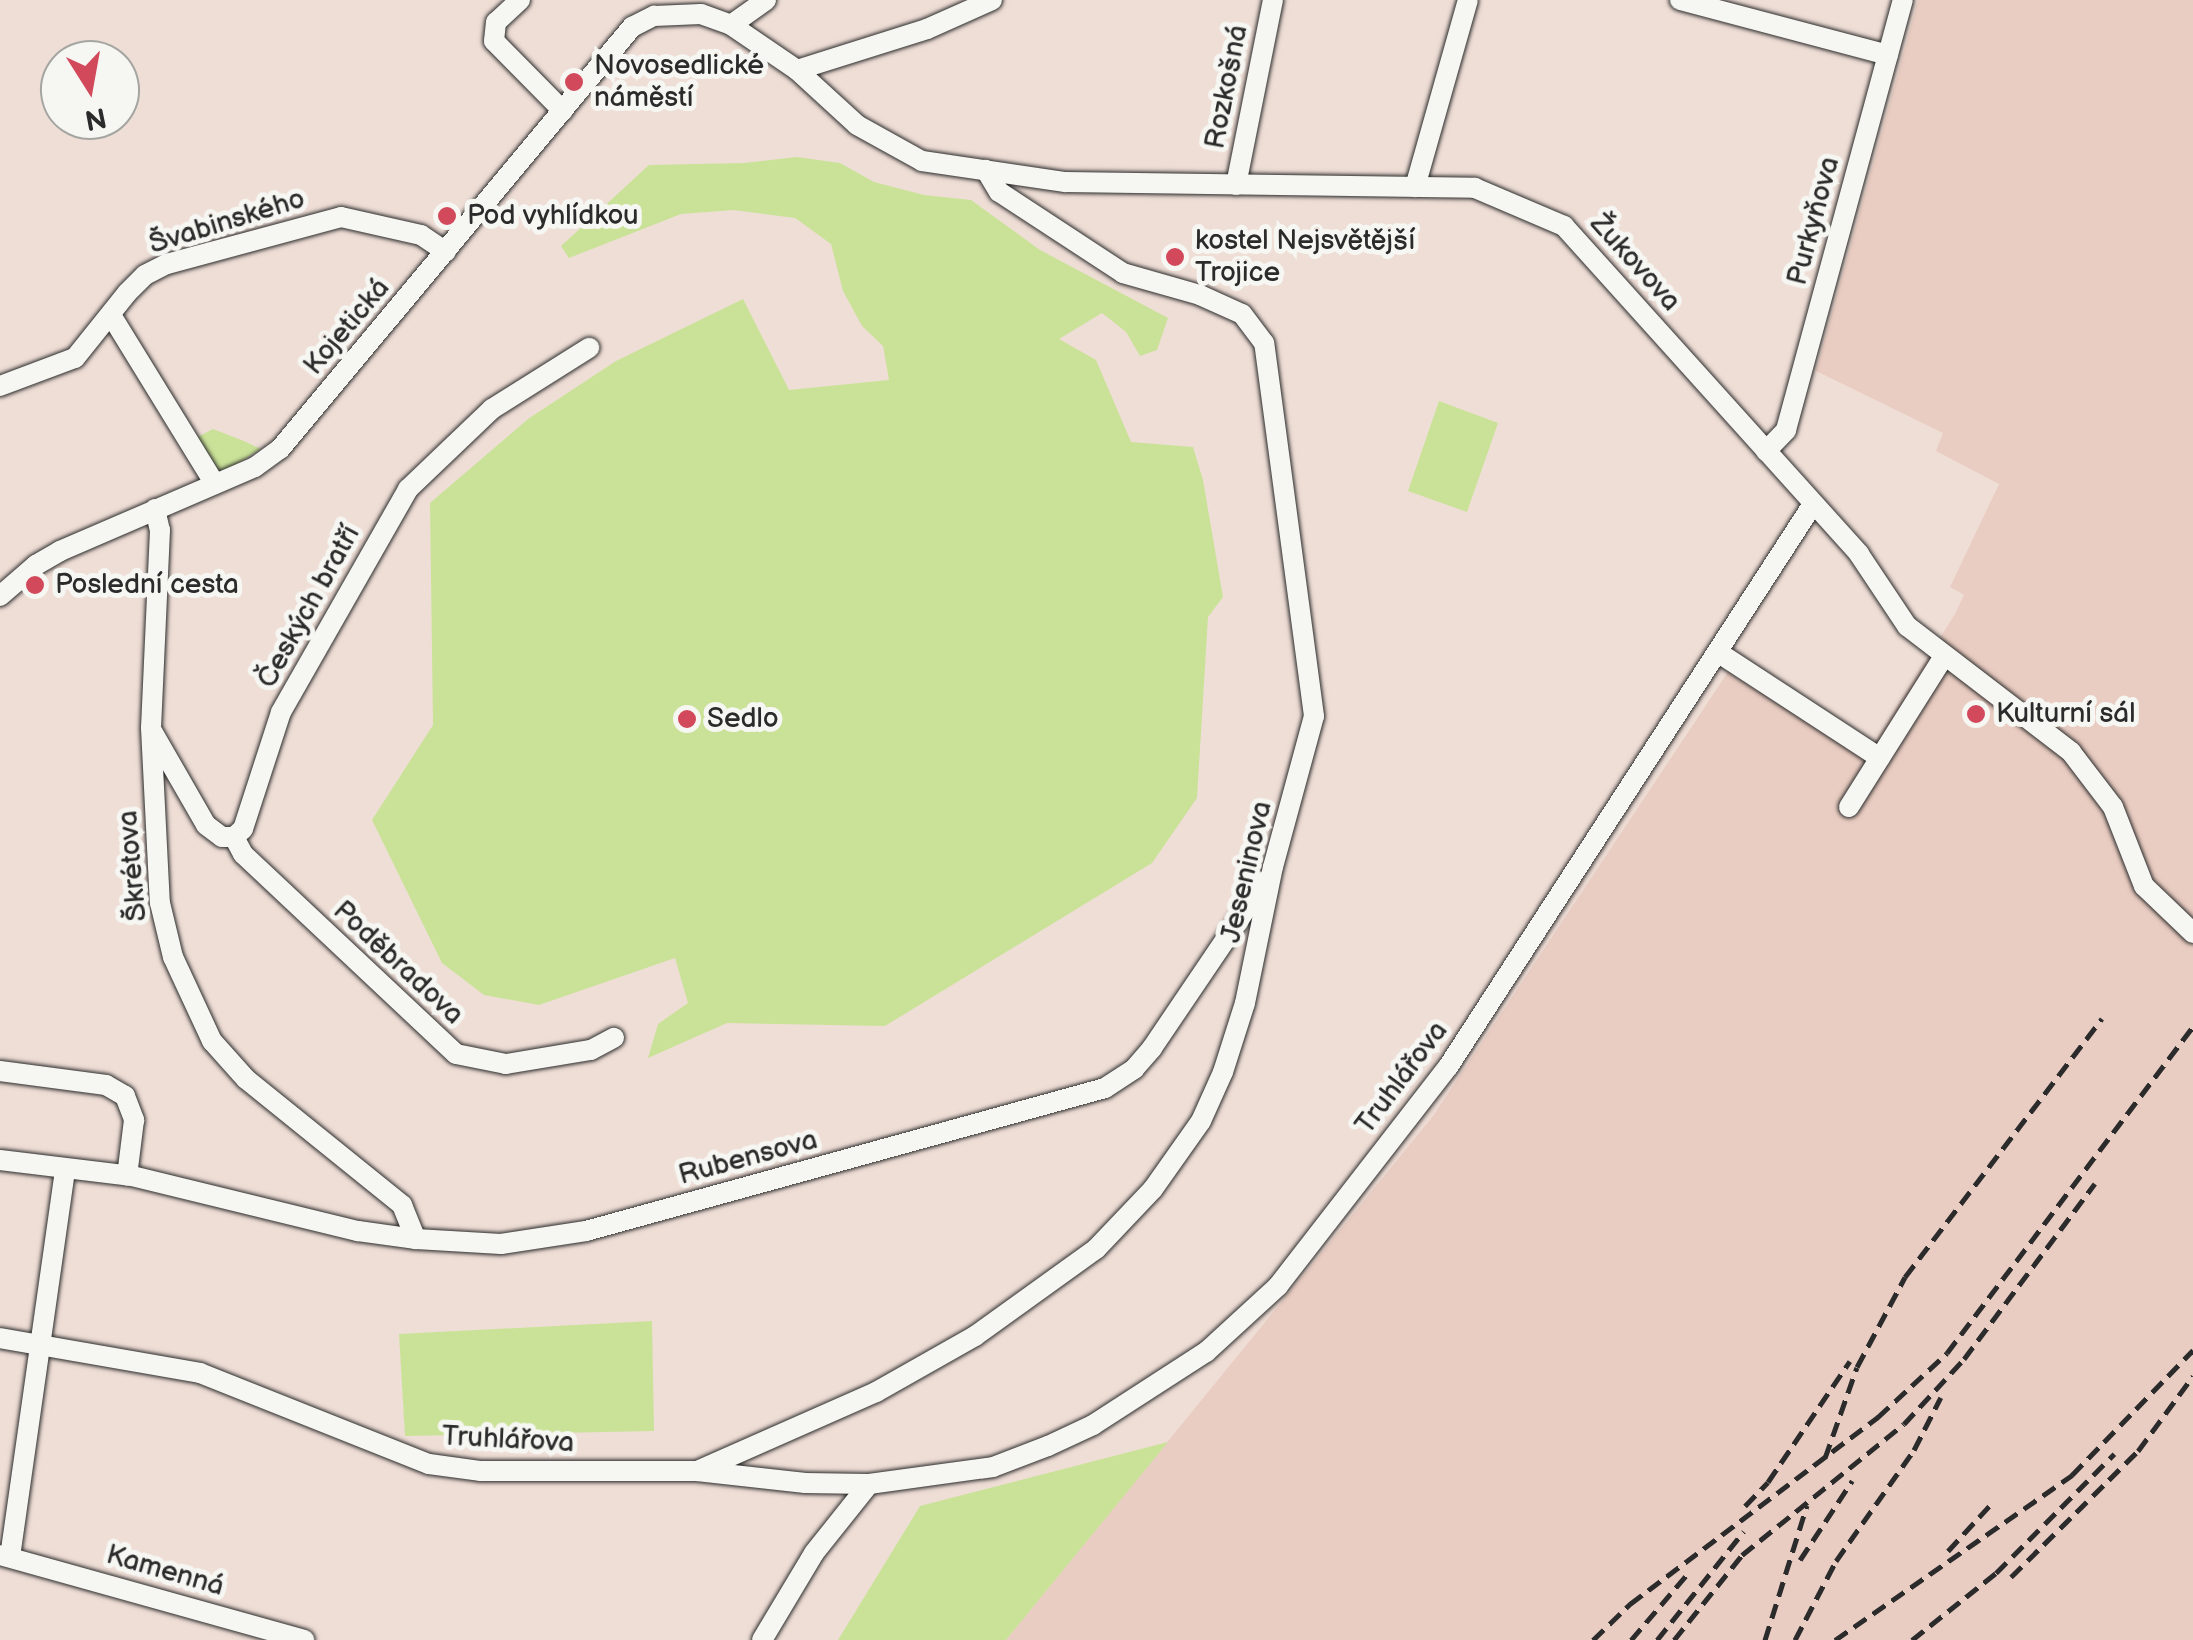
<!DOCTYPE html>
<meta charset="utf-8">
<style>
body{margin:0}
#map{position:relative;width:2193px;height:1640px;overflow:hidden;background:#efded6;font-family:"Balsamiq Sans",sans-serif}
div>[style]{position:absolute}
.built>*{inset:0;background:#eacdc2}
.green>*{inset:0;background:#cae298}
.roads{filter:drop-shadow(0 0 2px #2b2b2b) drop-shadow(0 0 2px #2b2b2b)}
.minor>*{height:20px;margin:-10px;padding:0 10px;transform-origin:10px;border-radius:10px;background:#f6f6f2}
.rail>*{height:5px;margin-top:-2.5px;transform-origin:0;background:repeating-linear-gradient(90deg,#2b2b2b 0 15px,transparent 0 23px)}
.dots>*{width:28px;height:28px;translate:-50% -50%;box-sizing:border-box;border:5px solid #f6f6f2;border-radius:50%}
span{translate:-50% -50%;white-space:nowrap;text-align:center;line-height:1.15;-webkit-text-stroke:10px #f6f6f2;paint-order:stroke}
.poi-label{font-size:28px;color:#2b2b2b}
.left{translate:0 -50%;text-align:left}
.street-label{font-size:28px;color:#2b2b2b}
.north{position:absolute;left:40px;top:40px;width:100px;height:100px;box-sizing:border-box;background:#f6f6f2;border:2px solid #a5a5a2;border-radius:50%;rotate:169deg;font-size:28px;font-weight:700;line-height:40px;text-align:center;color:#2b2b2b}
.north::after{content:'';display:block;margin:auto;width:35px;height:45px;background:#d1495b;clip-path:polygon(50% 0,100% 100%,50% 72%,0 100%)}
</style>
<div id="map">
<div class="built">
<div style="clip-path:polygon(1918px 0,2193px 0,2193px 1640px,1006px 1640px,1433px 1116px,1728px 672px,1865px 758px,1955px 614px,1964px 595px,1950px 587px,1999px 484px,1936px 451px,1943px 433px,1816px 371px)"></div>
</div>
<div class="green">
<div style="clip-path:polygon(797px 157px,840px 163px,874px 182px,924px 195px,971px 200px,1040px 250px,1168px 318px,1157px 350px,1140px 356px,1126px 332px,1102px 313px,1059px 339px,1096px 360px,1131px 442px,1193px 447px,1203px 480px,1223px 597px,1208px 617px,1197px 798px,1152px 863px,885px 1026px,727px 1023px,648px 1058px,658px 1024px,688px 1003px,675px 958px,539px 1005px,484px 995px,442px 963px,372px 820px,433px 725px,430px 503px,528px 419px,616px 361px,743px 299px,789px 390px,889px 380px,883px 346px,862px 326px,843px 291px,831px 244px,795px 218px,734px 210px,681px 214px,569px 258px,561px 246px,649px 165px,744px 163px)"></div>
<div style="clip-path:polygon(1439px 401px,1498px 423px,1467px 512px,1408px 491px)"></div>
<div style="clip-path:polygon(213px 429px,244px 441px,261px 449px,216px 477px,192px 440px)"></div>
<div style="clip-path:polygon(652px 1321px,654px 1431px,405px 1436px,399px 1334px)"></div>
<div style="clip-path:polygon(1168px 1442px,1006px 1640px,838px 1640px,920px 1506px)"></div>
</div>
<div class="roads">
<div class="minor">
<div style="left:520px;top:0;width:33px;rotate:137deg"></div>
<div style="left:496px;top:22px;width:19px;rotate:96deg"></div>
<div style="left:494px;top:41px;width:98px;rotate:45.4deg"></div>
<div style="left:1680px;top:0;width:215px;rotate:14.8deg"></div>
<div style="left:731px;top:25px;width:43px;rotate:-35.5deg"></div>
<div style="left:797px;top:70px;width:136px;rotate:-17.5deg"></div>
<div style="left:927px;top:29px;width:71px;rotate:-24deg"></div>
<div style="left:1236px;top:185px;width:189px;rotate:-78.7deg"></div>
<div style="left:1415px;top:187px;width:194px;rotate:-74.2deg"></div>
<div style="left:111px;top:315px;width:198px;rotate:58.4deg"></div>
<div style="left:0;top:386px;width:80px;rotate:-20.5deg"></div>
<div style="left:75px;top:358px;width:83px;rotate:-51.3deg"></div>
<div style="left:127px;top:293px;width:25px;rotate:-45deg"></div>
<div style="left:145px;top:275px;width:25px;rotate:-27deg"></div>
<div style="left:167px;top:264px;width:180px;rotate:-15.1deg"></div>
<div style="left:341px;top:217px;width:82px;rotate:12.7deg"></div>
<div style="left:421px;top:235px;width:30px;rotate:34deg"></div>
<div style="left:1766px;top:451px;width:29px;rotate:-46deg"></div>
<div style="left:1786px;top:430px;width:446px;rotate:-74.8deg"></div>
<div style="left:155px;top:509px;width:22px;rotate:77deg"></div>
<div style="left:160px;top:530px;width:198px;rotate:92.6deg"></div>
<div style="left:151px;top:728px;width:175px;rotate:87.1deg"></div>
<div style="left:160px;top:903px;width:56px;rotate:76.5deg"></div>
<div style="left:173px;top:957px;width:93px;rotate:65.1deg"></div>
<div style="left:212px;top:1041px;width:51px;rotate:48.2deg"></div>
<div style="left:246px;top:1079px;width:201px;rotate:38.9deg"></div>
<div style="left:402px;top:1205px;width:37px;rotate:68deg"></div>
<div style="left:0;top:596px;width:48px;rotate:-40.7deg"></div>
<div style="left:36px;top:565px;width:28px;rotate:-30deg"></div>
<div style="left:60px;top:551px;width:212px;rotate:-23.3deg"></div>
<div style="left:255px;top:467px;width:31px;rotate:-36deg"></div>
<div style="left:280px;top:449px;width:550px;rotate:-50.17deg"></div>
<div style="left:632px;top:27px;width:25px;rotate:-27deg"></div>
<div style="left:654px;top:16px;width:47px;rotate:-2.4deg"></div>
<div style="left:701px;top:14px;width:32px;rotate:20deg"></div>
<div style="left:731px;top:25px;width:80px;rotate:34.3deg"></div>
<div style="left:797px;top:70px;width:81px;rotate:42.5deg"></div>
<div style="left:857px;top:125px;width:74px;rotate:29deg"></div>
<div style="left:922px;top:161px;width:145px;rotate:8.4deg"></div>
<div style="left:1065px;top:182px;width:410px;rotate:0.8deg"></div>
<div style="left:1475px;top:188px;width:97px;rotate:23.1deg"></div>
<div style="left:1564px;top:226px;width:441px;rotate:48deg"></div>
<div style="left:1859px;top:554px;width:87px;rotate:56.3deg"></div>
<div style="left:1907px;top:626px;width:207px;rotate:37.5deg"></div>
<div style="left:2071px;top:752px;width:69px;rotate:52.6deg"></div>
<div style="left:2113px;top:807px;width:85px;rotate:68.6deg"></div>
<div style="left:2144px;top:886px;width:68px;rotate:43.8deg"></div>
<div style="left:1719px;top:653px;width:192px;rotate:33.1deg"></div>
<div style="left:152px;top:731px;width:108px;rotate:60.1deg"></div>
<div style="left:206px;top:825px;width:20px;rotate:37deg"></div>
<div style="left:222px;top:837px;width:12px"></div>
<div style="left:234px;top:837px;width:12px;rotate:-42deg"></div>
<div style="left:243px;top:829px;width:123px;rotate:-72deg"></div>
<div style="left:281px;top:712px;width:257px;rotate:-60.3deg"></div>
<div style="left:408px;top:489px;width:116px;rotate:-43.6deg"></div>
<div style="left:492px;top:409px;width:115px;rotate:-32.2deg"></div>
<div style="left:1849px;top:807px;width:176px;rotate:-57.8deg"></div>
<div style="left:234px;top:837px;width:19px;rotate:62deg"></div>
<div style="left:243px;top:854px;width:292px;rotate:43.2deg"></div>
<div style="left:456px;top:1054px;width:51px;rotate:11.3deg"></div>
<div style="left:506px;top:1064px;width:86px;rotate:-9.4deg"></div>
<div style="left:591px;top:1050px;width:26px;rotate:-28deg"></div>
<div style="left:0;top:1071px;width:107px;rotate:7.5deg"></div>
<div style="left:106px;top:1085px;width:22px;rotate:30deg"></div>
<div style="left:125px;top:1096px;width:26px;rotate:69deg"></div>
<div style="left:134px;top:1120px;width:56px;rotate:97.1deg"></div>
<div style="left:0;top:1160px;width:133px;rotate:6.9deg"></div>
<div style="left:132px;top:1176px;width:233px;rotate:13.7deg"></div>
<div style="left:358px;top:1231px;width:59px;rotate:7.9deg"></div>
<div style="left:416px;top:1239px;width:85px;rotate:3.4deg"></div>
<div style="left:501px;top:1244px;width:86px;rotate:-8.7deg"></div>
<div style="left:586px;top:1231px;width:538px;rotate:-15.4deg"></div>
<div style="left:1105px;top:1088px;width:35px;rotate:-33deg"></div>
<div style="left:1134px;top:1069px;width:28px;rotate:-49deg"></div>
<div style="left:1152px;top:1048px;width:202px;rotate:-55.9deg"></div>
<div style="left:0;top:1338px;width:203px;rotate:9.9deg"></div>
<div style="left:200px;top:1373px;width:246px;rotate:21.7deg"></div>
<div style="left:429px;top:1464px;width:51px;rotate:7.8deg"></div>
<div style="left:480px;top:1471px;width:217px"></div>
<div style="left:697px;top:1471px;width:109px;rotate:6.3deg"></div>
<div style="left:805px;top:1483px;width:64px;rotate:0.9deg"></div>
<div style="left:869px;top:1484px;width:125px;rotate:-7.8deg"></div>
<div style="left:993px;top:1467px;width:59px;rotate:-20.9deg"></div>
<div style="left:1048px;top:1446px;width:50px;rotate:-25deg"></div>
<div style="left:1093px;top:1425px;width:135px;rotate:-32.9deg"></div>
<div style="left:1206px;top:1352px;width:98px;rotate:-42.5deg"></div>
<div style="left:1278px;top:1286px;width:277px;rotate:-52.2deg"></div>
<div style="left:1448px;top:1067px;width:671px;rotate:-57.04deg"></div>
<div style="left:697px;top:1471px;width:196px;rotate:-23.8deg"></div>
<div style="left:876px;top:1392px;width:114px;rotate:-29.5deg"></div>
<div style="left:975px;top:1336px;width:149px;rotate:-35.7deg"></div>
<div style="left:1096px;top:1249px;width:83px;rotate:-46.5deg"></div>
<div style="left:1153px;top:1189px;width:83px;rotate:-54.8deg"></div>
<div style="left:1201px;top:1121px;width:54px;rotate:-65.8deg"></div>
<div style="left:1223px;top:1072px;width:72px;rotate:-72.3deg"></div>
<div style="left:1245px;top:1003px;width:139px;rotate:-78.4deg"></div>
<div style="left:1273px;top:867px;width:156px;rotate:-74.8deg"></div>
<div style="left:1314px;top:716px;width:376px;rotate:-97.6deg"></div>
<div style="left:1264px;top:343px;width:36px;rotate:-127deg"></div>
<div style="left:1242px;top:314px;width:46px;rotate:-155.7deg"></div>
<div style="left:1200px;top:295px;width:80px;rotate:-164.1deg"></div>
<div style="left:1123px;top:273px;width:148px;rotate:-146.8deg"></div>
<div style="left:999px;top:192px;width:26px;rotate:-121deg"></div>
<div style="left:0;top:1555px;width:316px;rotate:15.6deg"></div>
<div style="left:10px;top:1557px;width:391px;rotate:-81.9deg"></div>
<div style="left:762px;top:1640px;width:101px;rotate:-59.1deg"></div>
<div style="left:814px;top:1553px;width:88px;rotate:-51.4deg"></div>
</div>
</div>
<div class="rail">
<div style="left:1825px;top:1458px;width:96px;rotate:-70.6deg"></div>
<div style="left:1857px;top:1367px;width:102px;rotate:-61.9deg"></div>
<div style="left:1905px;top:1277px;width:325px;rotate:-52.7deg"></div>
<div style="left:1745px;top:1506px;width:33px;rotate:-46deg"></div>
<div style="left:1768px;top:1482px;width:146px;rotate:-55.9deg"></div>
<div style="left:1948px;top:1551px;width:65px;rotate:-47.5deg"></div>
<div style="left:1800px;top:1560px;width:95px;rotate:-56.6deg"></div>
<div style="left:2011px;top:1577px;width:179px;rotate:-44.8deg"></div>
<div style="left:2138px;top:1451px;width:93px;rotate:-53.7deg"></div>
<div style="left:1593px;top:1640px;width:52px;rotate:-44.2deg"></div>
<div style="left:1630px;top:1604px;width:311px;rotate:-37deg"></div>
<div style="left:1878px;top:1417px;width:94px;rotate:-42.8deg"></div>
<div style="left:1947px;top:1353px;width:409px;rotate:-53deg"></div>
<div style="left:1631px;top:1640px;width:89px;rotate:-49.5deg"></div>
<div style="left:1657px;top:1640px;width:139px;rotate:-51.4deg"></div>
<div style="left:1674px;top:1640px;width:109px;rotate:-51.3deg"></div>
<div style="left:1742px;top:1555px;width:208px;rotate:-39deg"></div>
<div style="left:1904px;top:1424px;width:88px;rotate:-47.3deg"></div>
<div style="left:1964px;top:1359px;width:219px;rotate:-53.3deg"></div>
<div style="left:1765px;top:1640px;width:141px;rotate:-72.7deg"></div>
<div style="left:1795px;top:1640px;width:89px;rotate:-62.6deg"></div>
<div style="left:1836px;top:1561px;width:136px;rotate:-54.9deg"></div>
<div style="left:1914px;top:1450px;width:59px;rotate:-63deg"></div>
<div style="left:1835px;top:1640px;width:289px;rotate:-34.8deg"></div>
<div style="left:2072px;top:1475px;width:174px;rotate:-45.9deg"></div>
<div style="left:1912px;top:1640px;width:107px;rotate:-38.6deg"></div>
<div style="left:1996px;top:1573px;width:168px;rotate:-45.2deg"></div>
</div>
<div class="dots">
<div style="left:574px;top:82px;background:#d1495b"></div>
<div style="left:447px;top:216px;background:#d1495b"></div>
<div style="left:1175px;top:257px;background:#d1495b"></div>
<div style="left:35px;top:585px;background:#d1495b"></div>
<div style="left:1976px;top:714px;background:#d1495b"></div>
<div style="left:687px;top:719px;background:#d1495b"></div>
</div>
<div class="poi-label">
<span class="left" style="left:594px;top:82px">Novosedlické<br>náměstí</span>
<span class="left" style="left:467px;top:216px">Pod vyhlídkou</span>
<span class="left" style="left:1195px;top:257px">kostel Nejsvětější<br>Trojice</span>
<span class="left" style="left:55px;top:585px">Poslední cesta</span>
<span class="left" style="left:1996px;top:714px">Kulturní sál</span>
<span class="left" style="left:707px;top:719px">Sedlo</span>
</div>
<div class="street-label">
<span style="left:1227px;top:87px;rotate:-79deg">Rozkošná</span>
<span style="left:1814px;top:221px;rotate:-75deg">Purkyňova</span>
<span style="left:227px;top:222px;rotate:-17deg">Švabinského</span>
<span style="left:1635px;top:263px;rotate:48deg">Žukovova</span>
<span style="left:347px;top:327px;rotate:-50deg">Kojetická</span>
<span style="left:309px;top:607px;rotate:-61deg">Českých bratří</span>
<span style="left:133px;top:866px;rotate:-95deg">Škrétova</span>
<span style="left:1247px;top:872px;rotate:-77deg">Jeseninova</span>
<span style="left:398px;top:963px;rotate:43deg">Poděbradova</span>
<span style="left:1402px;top:1078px;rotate:-53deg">Truhlářova</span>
<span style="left:748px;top:1158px;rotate:-15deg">Rubensova</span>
<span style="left:508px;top:1440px;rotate:3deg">Truhlářova</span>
<span style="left:165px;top:1571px;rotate:16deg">Kamenná</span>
</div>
<div class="north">N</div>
</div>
